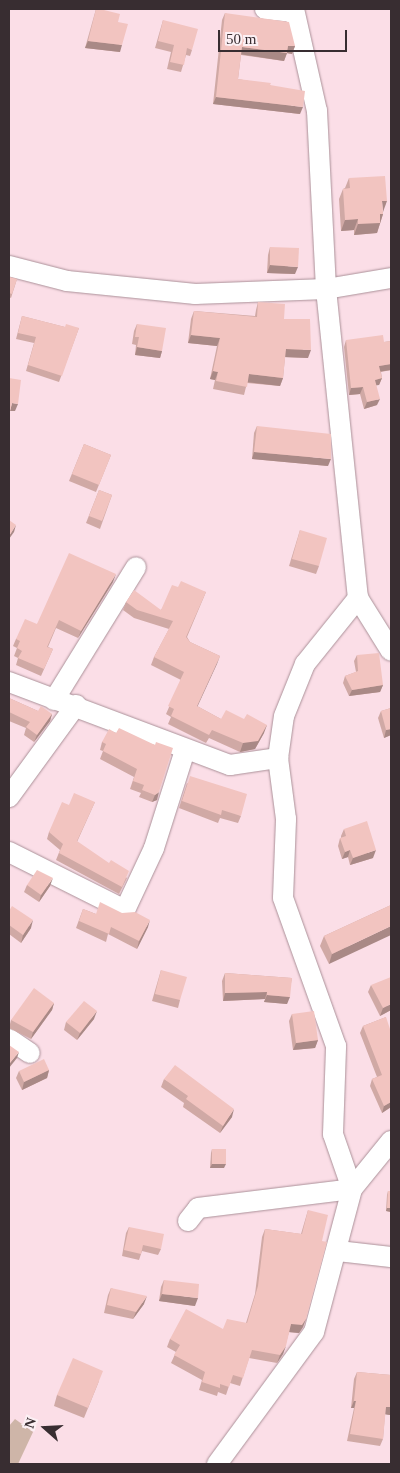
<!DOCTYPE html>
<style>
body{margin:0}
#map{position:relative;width:400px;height:1473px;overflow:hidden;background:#fbdee7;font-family:Georgia,serif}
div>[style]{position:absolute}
.green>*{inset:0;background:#ceb5a8}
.roads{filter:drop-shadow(0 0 1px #ab9199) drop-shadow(0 0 1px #ab9199)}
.minor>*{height:20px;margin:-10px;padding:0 10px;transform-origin:10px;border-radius:10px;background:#fff}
.wall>*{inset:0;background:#d0a9a5}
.shaded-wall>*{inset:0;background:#a98986}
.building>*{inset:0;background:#f2c4c0}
span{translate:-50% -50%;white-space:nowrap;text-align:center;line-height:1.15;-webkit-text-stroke:4px #fcf0f4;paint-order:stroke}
.frame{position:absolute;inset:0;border:10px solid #382d31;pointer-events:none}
.north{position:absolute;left:20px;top:1403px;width:50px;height:50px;-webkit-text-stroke:4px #fcf0f4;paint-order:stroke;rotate:289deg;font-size:14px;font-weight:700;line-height:20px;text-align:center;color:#382d31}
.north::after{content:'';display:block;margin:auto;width:18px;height:22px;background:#382d31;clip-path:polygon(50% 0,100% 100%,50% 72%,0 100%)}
.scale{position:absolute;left:218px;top:30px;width:129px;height:22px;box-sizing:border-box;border:2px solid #382d31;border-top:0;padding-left:6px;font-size:15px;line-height:18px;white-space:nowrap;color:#382d31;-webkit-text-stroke:4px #fcf0f4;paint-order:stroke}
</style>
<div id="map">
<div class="green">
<div style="clip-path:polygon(15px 1419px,33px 1432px,18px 1464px,9px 1464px,9px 1426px)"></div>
</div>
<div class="roads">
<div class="minor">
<div style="left:265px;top:9px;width:29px;rotate:6deg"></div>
<div style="left:294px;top:9px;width:105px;rotate:77.3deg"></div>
<div style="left:317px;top:111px;width:178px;rotate:87.1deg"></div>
<div style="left:326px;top:289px;width:311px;rotate:84.1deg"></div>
<div style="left:358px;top:598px;width:62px;rotate:58.1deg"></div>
<div style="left:9px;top:266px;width:60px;rotate:14.5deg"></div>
<div style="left:67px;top:281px;width:129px;rotate:5.8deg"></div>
<div style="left:195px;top:294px;width:131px;rotate:-2.2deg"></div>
<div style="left:326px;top:289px;width:66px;rotate:-9.6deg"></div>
<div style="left:9px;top:682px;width:236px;rotate:20.6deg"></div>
<div style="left:230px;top:765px;width:49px;rotate:-8.3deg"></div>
<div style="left:54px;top:700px;width:156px;rotate:-58.3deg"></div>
<div style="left:9px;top:797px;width:114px;rotate:-53.9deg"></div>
<div style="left:9px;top:852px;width:130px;rotate:26.6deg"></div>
<div style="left:125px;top:910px;width:68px;rotate:-64.9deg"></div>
<div style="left:154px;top:848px;width:103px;rotate:-72.4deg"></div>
<div style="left:9px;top:1039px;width:25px;rotate:34deg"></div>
<div style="left:188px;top:1221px;width:16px;rotate:-52deg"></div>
<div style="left:198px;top:1208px;width:155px;rotate:-7deg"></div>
<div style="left:352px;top:1189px;width:58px;rotate:-109.1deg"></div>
<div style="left:333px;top:1134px;width:88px;rotate:-88deg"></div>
<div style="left:336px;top:1046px;width:157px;rotate:-109.7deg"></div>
<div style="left:283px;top:898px;width:79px;rotate:-87.8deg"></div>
<div style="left:286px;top:819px;width:62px;rotate:-97.5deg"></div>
<div style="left:278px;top:758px;width:42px;rotate:-81.9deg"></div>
<div style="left:284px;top:716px;width:56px;rotate:-68deg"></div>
<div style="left:305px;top:664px;width:85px;rotate:-51.2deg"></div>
<div style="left:338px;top:1251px;width:53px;rotate:6.5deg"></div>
<div style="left:217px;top:1464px;width:164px;rotate:-53.7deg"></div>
<div style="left:314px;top:1332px;width:148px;rotate:-75.1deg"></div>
<div style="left:352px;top:1189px;width:62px;rotate:-50.9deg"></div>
</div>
</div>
<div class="wall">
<div style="clip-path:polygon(96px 9px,118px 22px,120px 52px,85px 48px)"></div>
<div style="clip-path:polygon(225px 13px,295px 46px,292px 54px,287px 53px,284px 61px,241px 55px,238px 79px,270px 85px,300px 114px,213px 104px,222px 20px)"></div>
<div style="clip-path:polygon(163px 20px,192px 50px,190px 56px,186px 55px,181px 72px,167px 69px,171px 52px,155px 48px)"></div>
<div style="clip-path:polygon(349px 178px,383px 212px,383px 214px,377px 233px,354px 235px,354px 230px,341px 231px,339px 199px,343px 189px,345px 188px)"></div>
<div style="clip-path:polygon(270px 247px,295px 274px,267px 273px,268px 255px)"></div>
<div style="clip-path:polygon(9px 277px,17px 279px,11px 298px,9px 297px)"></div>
<div style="clip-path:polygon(258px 302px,284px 319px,308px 358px,285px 357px,283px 378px,280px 386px,247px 383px,244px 395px,213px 389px,215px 380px,210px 379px,217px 346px,188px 343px,191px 319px,194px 311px,255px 316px,256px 310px)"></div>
<div style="clip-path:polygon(22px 316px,65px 327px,79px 328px,59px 382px,26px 371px,34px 343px,16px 339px)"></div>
<div style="clip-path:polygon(137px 324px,162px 351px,160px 358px,135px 355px,136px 345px,132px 344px,134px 331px)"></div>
<div style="clip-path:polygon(346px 340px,384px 342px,391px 341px,391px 370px,381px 372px,382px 378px,379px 385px,376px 385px,377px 405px,364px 409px,360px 394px,349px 395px,344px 347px)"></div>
<div style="clip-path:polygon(257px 426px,328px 466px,252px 459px,254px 433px)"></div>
<div style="clip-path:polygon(84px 444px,111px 455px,96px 492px,69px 481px)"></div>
<div style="clip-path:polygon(99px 490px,112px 495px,100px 529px,86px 523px)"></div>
<div style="clip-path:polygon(300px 530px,319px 566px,316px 574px,289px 566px)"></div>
<div style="clip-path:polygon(113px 582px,78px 638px,56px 628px,48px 647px,53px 649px,41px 676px,16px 665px,18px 658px,14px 656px,17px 648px,13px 646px,16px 639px,37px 624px)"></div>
<div style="clip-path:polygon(178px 587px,206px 592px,187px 637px,190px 642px,220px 656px,197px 706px,221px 719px,264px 733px,255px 749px,240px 752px,209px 738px,206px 743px,168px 724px,171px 717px,166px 714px,181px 680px,151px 665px,154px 657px,169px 629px,134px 618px,123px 610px,126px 602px,161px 610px)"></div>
<div style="clip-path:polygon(357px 655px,383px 685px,380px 692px,349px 696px,343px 683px,345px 676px,356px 672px,354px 661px)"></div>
<div style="clip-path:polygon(9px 698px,38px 711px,52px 714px,50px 721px,34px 742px,24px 735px,26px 728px,9px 721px)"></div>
<div style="clip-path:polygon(391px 708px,391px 735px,384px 738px,378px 718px,381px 711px)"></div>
<div style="clip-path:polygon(116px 733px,155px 745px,157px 800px,152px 802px,139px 797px,141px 793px,130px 789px,134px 777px,100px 759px,103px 751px,100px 750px,102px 742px)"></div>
<div style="clip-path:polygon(187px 783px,241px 816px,238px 823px,220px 818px,218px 823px,179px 808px)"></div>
<div style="clip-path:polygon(95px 802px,77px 842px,127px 878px,119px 894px,56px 860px,60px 850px,47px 839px,49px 832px,69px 805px)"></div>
<div style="clip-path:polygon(344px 829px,373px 858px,350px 865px,348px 857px,342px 859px,338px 846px,340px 838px,341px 838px,341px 836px)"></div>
<div style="clip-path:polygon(27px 885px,50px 886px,39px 902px,24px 892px)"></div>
<div style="clip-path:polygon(391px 905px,329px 964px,320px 946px,324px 936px)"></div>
<div style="clip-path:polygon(83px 909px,96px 914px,148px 927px,137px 949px,108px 934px,106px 942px,76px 928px)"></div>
<div style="clip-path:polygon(9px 911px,31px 928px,21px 943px,9px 934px)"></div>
<div style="clip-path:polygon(161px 970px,180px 1000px,178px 1008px,152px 1001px)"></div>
<div style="clip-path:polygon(225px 973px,292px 978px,287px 1004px,264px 1002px,265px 999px,223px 1001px,222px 981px)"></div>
<div style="clip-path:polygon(371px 985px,391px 1010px,380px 1016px,368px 992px)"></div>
<div style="clip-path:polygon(54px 1003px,52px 1010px,31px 1039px,9px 1028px,11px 1020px)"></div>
<div style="clip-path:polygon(292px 1014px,318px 1040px,315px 1048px,293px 1050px,289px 1021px)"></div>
<div style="clip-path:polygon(386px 1017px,391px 1107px,382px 1113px,370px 1086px,372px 1079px,377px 1077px,360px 1033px,363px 1026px)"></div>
<div style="clip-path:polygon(94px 1019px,77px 1040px,64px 1030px,66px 1022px)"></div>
<div style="clip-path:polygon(49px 1070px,47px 1078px,22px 1090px,16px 1078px,19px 1071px)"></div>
<div style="clip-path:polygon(164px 1079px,232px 1117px,220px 1133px,183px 1107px,184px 1103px,161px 1087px)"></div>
<div style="clip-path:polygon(212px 1149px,224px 1168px,210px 1168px,211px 1153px)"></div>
<div style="clip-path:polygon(388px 1191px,391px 1212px,386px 1211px,387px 1195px)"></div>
<div style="clip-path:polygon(308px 1210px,322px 1241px,303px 1327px,299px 1333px,289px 1332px,283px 1354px,277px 1363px,249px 1358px,240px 1386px,230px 1383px,226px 1395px,218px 1392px,217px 1396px,199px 1390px,202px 1380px,171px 1363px,176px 1352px,167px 1347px,170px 1339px,223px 1329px,246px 1323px,255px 1294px,262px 1237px,265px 1229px,301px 1234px)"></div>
<div style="clip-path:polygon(129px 1227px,161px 1249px,158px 1255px,142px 1251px,139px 1260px,122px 1256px,126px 1233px)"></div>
<div style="clip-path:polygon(164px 1280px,195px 1306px,159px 1301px,161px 1287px)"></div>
<div style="clip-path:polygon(111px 1288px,144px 1304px,133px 1319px,104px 1313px,108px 1295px)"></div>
<div style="clip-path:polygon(357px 1372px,391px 1375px,391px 1411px,390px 1415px,385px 1414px,383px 1439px,380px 1446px,347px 1441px,354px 1408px,351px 1408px,354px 1379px)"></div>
<div style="clip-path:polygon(99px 1381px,84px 1418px,54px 1406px,57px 1395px)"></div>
</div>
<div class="shaded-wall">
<div style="clip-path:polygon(88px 41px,122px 45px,120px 52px,85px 48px)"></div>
<div style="clip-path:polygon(288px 46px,295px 46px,292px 54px,286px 53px)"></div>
<div style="clip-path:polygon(242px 47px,287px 53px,284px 61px,239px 54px)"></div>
<div style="clip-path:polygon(216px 97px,303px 107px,300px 114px,213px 104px)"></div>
<div style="clip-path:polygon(382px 201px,387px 201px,383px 212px)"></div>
<div style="clip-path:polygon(380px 214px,383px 214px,377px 233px,354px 235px,358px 224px)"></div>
<div style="clip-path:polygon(358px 219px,354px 230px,341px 231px,345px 220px)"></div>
<div style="clip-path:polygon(270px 265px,298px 267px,295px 274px,267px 273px)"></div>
<div style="clip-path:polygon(191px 335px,220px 338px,217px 346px,188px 343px)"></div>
<div style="clip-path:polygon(137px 347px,162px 351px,160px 358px,135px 355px)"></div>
<div style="clip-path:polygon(286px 349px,311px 350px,308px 358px,283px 357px)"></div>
<div style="clip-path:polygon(391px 364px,391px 370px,377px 372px,379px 366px)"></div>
<div style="clip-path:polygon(213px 371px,218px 372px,215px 380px,210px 379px)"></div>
<div style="clip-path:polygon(249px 374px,283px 378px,280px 386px,246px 382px)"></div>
<div style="clip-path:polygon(382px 378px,379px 385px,372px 386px,375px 380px)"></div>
<div style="clip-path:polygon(363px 387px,360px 394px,349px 395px,351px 388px)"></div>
<div style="clip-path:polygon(380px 399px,377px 405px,364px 409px,367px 402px)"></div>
<div style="clip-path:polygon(12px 403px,18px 404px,15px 411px,10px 411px)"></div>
<div style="clip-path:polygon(254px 452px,331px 459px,328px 466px,252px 459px)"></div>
<div style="clip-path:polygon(16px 525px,14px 532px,9px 539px,9px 536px)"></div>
<div style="clip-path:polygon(116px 574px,113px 582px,78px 638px,81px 631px)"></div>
<div style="clip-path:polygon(220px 656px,217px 664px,194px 714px,197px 706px)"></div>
<div style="clip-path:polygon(383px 685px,380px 692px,349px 696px,352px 690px)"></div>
<div style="clip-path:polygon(52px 714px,50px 721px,34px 742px,37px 735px)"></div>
<div style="clip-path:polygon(267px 725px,264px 733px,255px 749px,240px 752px,243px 743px)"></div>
<div style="clip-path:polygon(391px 729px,391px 735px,384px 738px,386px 730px)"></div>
<div style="clip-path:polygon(159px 792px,157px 800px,152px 802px,155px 795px)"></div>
<div style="clip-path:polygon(350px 850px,348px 857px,342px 859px,345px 852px)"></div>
<div style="clip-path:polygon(376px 850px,373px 858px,350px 865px,353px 858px)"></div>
<div style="clip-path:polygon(53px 878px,50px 886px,39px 902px,41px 895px)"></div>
<div style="clip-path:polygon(33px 920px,31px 928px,21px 943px,23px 935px)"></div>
<div style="clip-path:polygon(150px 920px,148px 927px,137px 949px,139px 941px)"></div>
<div style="clip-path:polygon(391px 926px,391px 935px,329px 964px,332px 954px)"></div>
<div style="clip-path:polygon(267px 992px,265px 999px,223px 1001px,225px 993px)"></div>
<div style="clip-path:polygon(267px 995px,290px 997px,287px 1004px,264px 1002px)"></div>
<div style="clip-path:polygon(54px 1003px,52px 1010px,31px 1039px,33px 1032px)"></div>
<div style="clip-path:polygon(391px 1004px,391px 1010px,380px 1016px,383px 1008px)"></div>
<div style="clip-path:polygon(97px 1011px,94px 1019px,77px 1040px,80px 1033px)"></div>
<div style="clip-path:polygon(318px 1040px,315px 1048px,293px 1050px,296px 1043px)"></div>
<div style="clip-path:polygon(19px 1052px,17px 1058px,9px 1068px,9px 1064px)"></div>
<div style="clip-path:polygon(49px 1070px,47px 1078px,22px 1090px,24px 1082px)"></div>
<div style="clip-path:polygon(391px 1102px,391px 1107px,382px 1113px,384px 1106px)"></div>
<div style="clip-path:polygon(234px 1109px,232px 1117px,220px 1133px,223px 1126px)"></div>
<div style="clip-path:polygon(212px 1164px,226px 1164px,224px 1168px,210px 1168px)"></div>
<div style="clip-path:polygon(387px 1208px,391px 1208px,391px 1212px,386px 1211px)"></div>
<div style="clip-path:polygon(162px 1294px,198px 1298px,195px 1306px,159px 1301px)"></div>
<div style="clip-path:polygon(147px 1296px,144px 1304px,133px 1319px,136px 1312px)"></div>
<div style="clip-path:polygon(306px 1319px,303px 1327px,299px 1333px,288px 1332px,291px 1324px)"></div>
<div style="clip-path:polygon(286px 1346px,283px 1354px,277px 1363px,280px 1355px)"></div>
<div style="clip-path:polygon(354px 1401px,356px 1401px,354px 1408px,351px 1408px)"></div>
<div style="clip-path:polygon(386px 1407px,391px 1407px,391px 1411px,390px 1415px,383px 1414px)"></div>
</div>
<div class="building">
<div style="clip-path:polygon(96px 9px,100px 9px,120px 14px,118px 22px,128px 24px,122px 45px,88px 41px)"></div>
<div style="clip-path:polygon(225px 13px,289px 22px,295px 46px,288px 46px,287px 53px,242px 47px,238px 79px,271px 83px,270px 85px,305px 91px,303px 107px,216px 97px)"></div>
<div style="clip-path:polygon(163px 20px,198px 29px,192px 50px,187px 48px,184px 65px,170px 62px,174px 45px,158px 41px)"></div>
<div style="clip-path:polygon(385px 176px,387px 201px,382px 201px,383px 214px,380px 214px,380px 223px,358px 224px,358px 219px,345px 220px,343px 189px,350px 188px,349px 178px)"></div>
<div style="clip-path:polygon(270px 247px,299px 248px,298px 267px,270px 265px)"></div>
<div style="clip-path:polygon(9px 277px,17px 279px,12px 294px,9px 293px)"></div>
<div style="clip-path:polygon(258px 302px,285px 304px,284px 319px,310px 319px,311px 350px,286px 349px,283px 378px,249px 374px,247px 387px,216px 381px,218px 372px,213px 371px,220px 338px,191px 335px,194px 311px,257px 317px)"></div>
<div style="clip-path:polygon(22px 316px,65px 327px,66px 324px,79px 328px,62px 376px,28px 365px,36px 337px,18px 333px)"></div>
<div style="clip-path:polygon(137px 324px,166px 328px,162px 351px,137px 347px,139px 337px,135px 337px)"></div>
<div style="clip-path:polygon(383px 335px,384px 342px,391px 341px,391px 364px,379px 366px,382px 378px,375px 380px,380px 399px,367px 402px,363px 387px,351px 388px,346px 340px)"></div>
<div style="clip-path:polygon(9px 378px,21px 380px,18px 404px,12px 403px,9px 415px)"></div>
<div style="clip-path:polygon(257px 426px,331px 434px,331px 459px,254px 452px)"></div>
<div style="clip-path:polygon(84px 444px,111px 455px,99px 485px,72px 474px)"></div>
<div style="clip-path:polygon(99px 490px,112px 495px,102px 521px,89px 516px)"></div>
<div style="clip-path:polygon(9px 520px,16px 525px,9px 536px)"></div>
<div style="clip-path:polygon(300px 530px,327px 538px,319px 566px,292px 559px)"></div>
<div style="clip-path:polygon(69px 553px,116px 574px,81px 631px,59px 620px,47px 647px,53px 649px,44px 669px,18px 658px,22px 651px,17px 648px,20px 641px,16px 639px,25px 619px,37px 624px)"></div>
<div style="clip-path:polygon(181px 581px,206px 592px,186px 637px,190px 642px,220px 656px,197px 706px,221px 719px,226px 710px,244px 719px,247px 714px,267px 725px,258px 741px,243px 743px,212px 730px,209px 735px,171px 716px,174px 709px,168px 706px,184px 672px,154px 657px,173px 621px,137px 610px,126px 602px,134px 590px,161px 610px,172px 585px,178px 587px)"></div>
<div style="clip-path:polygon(379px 653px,383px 685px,352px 690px,345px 676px,358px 671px,357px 655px)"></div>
<div style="clip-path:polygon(9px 698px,38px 711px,41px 706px,52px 714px,37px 735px,26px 727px,30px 722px,9px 712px)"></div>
<div style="clip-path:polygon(391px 708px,391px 729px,386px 730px,381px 711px)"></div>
<div style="clip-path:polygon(119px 728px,155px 745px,156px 742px,173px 748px,159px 792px,155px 795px,142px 790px,144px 785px,133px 781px,137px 769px,103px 751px,106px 744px,102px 742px,109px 729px,116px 733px)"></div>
<div style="clip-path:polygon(190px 776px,247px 794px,241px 816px,222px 810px,221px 815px,182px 801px)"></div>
<div style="clip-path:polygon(74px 793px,95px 802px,77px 841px,109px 863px,111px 860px,129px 871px,122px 887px,59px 853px,63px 844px,49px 832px,62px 802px,69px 805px)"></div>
<div style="clip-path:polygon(367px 821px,376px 850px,353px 858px,350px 850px,345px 852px,340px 838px,346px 836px,344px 829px)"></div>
<div style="clip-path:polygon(37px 870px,53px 878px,41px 895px,27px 885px)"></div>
<div style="clip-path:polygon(100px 902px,122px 913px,135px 912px,150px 920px,139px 941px,111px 927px,109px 934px,79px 921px,83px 909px,96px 914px)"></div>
<div style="clip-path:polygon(391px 905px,391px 926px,332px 954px,324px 936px)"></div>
<div style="clip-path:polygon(12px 906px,33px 920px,23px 935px,9px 925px,9px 911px)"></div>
<div style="clip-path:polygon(161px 970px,187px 977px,180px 1000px,155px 994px)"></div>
<div style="clip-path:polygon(225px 973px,292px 978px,290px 997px,267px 995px,267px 992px,225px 993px)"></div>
<div style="clip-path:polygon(391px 977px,391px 1004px,383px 1008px,371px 985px)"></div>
<div style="clip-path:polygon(34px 988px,54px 1003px,33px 1032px,11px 1020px)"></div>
<div style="clip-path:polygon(84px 1001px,97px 1011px,80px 1033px,66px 1022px)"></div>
<div style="clip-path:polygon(314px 1011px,318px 1040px,296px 1043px,292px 1014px)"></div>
<div style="clip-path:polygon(386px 1017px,391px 1032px,391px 1102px,384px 1106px,372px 1079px,382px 1075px,363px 1026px)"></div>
<div style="clip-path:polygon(9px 1045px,19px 1052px,9px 1064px)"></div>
<div style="clip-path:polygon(44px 1059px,49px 1070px,24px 1082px,19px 1071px)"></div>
<div style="clip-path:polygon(175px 1065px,234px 1109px,223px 1126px,186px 1099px,188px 1096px,164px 1079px)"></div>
<div style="clip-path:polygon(212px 1149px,226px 1149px,226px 1164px,212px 1164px)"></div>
<div style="clip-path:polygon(388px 1191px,391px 1191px,391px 1208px,387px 1208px)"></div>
<div style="clip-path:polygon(308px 1210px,328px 1215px,322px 1241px,327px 1242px,306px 1319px,302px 1325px,291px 1324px,286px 1346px,280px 1355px,252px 1350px,243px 1378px,233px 1375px,229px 1387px,220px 1384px,220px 1388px,202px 1382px,205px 1372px,174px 1355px,180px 1345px,170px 1339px,186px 1309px,223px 1329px,227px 1319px,247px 1323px,258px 1286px,265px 1229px,302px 1234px)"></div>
<div style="clip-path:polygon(129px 1227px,164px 1234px,161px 1249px,143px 1245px,141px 1254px,124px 1250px)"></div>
<div style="clip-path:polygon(164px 1280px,199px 1284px,198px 1298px,162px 1294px)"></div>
<div style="clip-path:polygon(111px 1288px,147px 1296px,136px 1312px,107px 1305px)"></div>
<div style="clip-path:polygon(73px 1358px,103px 1371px,88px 1408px,57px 1395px)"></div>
<div style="clip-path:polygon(357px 1372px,391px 1375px,391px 1407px,386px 1407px,383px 1439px,350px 1434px,356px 1401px,354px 1401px)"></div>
</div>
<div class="frame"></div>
<div class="north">N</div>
<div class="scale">50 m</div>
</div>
